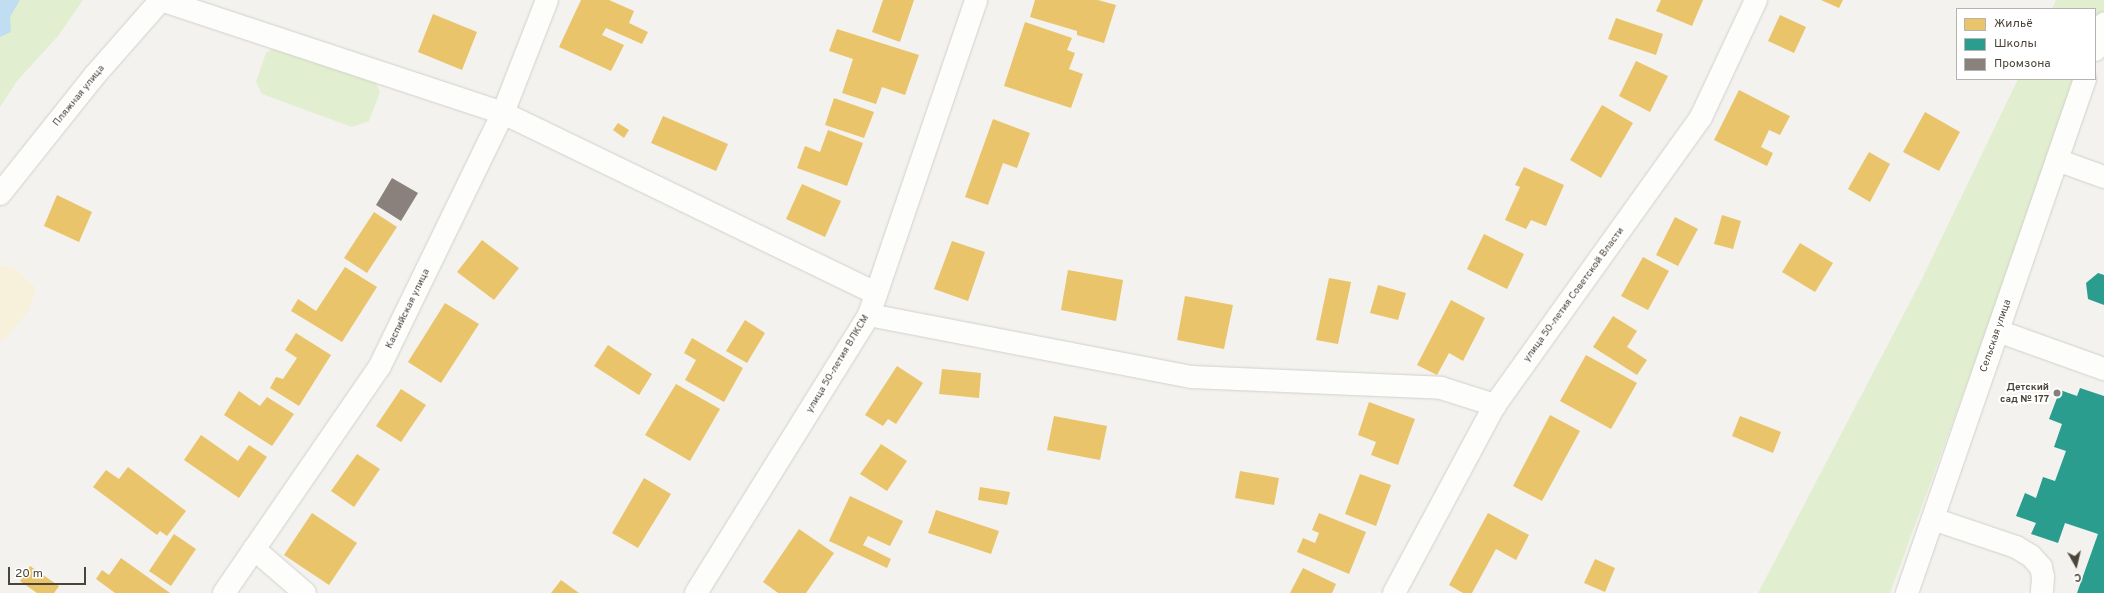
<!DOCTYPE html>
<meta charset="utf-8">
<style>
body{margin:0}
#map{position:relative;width:2104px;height:593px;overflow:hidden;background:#f4f2ee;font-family:Overpass,sans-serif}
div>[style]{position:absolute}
.green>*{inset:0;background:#e1eecf}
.sand>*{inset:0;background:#f7f0da}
.water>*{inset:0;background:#c0ddf1}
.homes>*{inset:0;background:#e9c46a}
.schools>*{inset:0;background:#2a9d8f}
.industry>*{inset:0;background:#8a817c}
.roads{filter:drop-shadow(0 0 1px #d2d0cb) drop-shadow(0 0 1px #d2d0cb)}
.minor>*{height:22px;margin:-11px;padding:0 11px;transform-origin:11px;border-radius:11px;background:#fdfdfc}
.dots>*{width:11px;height:11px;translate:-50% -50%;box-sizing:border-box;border:2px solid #fff;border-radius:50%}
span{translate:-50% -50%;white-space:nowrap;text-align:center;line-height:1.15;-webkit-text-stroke:4px #fff;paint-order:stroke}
.street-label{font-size:10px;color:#4b4439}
.poi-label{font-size:10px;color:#4b4439;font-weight:700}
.right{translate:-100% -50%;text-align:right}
.legend{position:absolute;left:1956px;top:8px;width:140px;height:72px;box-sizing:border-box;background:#fff;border:1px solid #b7b4b0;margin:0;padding:5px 7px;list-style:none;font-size:12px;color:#4b4439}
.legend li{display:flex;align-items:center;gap:8px;height:20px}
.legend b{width:20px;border:1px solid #b7b4b0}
.north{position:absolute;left:2056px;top:545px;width:40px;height:40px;-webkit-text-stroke:3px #fff;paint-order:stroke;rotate:172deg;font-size:11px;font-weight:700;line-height:16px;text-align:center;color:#4b4439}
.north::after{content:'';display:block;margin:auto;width:14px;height:18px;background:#4b4439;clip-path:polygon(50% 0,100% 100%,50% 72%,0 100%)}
.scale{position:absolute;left:8px;top:567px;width:78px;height:18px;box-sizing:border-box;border:2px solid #4b4439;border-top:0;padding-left:5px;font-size:12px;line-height:14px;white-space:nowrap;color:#4b4439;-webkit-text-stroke:3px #fff;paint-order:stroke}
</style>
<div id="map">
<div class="green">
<div style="clip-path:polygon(0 0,83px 0,58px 36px,17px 81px,0 107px)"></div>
<div style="clip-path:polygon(2056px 0,2104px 0,2104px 10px,2095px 35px,2095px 9px,2052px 9px)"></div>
<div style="clip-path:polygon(281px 44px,373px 76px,380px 92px,369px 121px,352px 127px,262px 94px,256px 82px,266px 53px)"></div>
<div style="clip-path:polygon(2018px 79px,2079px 79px,1890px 593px,1758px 593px,1919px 285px)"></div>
</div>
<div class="sand">
<div style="clip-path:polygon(0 265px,15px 268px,36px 288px,29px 310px,7px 337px,0 342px)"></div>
</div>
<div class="water">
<div style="clip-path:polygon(0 0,20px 0,10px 17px,11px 32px,0 37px)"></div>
</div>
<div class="homes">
<div style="clip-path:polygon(581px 0,609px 0,634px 11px,629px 23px,648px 32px,642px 44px,606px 28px,602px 35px,624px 45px,611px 71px,559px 47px)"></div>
<div style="clip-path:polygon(883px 0,914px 0,900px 42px,872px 32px)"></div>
<div style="clip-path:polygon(1035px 0,1098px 0,1116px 5px,1104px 43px,1077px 35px,1077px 31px,1030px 17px)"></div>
<div style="clip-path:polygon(1661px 0,1703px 0,1692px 26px,1656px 11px)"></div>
<div style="clip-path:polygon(1821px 0,1843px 0,1839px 8px)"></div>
<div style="clip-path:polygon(433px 14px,477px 32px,462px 70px,418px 52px)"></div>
<div style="clip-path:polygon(1780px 15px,1806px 27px,1794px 53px,1768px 41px)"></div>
<div style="clip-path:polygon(1616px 18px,1663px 34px,1656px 55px,1608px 39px)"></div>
<div style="clip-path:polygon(1025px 22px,1072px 38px,1067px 50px,1075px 53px,1069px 69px,1083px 74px,1071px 108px,1004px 86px)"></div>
<div style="clip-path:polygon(837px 29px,919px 55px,905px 95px,882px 87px,876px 104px,842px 93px,853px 59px,829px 51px)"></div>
<div style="clip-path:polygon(1636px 61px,1668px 76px,1650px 112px,1619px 96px)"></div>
<div style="clip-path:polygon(1739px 90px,1790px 116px,1780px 135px,1769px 130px,1761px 147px,1773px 153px,1767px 166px,1714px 140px)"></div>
<div style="clip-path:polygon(834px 98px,874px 112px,864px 138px,825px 125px)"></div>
<div style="clip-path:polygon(1602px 105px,1633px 123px,1601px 178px,1570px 160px)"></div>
<div style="clip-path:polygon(1925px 112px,1960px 132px,1939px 171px,1903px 152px)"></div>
<div style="clip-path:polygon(663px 116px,728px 144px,716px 171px,651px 143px)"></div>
<div style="clip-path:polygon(993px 119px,1030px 133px,1017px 168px,1003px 163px,988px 205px,965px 197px)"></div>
<div style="clip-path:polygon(618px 123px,629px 130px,624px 138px,613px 130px)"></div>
<div style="clip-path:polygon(828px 130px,863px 143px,847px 186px,797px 168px,805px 146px,820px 152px)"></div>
<div style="clip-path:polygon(1869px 152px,1890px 164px,1870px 202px,1848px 189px)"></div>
<div style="clip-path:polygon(1524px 167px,1564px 185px,1546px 226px,1531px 220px,1526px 229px,1505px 220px,1520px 187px,1515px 185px)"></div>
<div style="clip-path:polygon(802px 184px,841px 201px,825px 237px,786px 219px)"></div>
<div style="clip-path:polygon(57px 195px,92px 212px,79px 242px,44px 226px)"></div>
<div style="clip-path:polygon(374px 212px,397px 227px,367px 273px,344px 258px)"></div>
<div style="clip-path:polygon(1722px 215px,1741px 221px,1733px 249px,1714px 244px)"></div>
<div style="clip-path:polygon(1675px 217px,1698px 229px,1678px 266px,1656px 255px)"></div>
<div style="clip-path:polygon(1484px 234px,1524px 254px,1507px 289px,1467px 269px)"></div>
<div style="clip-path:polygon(482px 240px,519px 268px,494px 300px,457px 272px)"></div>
<div style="clip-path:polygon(952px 241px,985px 252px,968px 301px,934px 289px)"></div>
<div style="clip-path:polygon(1800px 243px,1833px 263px,1815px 292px,1782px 272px)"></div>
<div style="clip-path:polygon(1643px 257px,1669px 271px,1648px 310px,1621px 296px)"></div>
<div style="clip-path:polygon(345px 267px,377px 287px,342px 342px,291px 311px,298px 299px,316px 311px)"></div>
<div style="clip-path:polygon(1068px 270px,1123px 280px,1116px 321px,1061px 310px)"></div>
<div style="clip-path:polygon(1329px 278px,1351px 282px,1338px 344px,1316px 340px)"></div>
<div style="clip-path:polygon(1378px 285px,1406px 293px,1398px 320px,1370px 313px)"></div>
<div style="clip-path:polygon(1185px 296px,1233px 305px,1224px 349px,1177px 340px)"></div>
<div style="clip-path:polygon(1451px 300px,1485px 318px,1463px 361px,1449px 353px,1437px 375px,1417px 365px)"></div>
<div style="clip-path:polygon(445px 303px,479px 324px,441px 383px,408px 362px)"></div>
<div style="clip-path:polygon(1613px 316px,1637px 331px,1627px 347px,1647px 360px,1637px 375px,1593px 347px)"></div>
<div style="clip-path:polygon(745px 320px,765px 333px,747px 363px,726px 351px)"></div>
<div style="clip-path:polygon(296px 333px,331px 355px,299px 406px,270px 388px,276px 377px,283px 379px,297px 358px,285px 350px)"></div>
<div style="clip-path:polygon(692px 338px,743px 368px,724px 402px,685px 380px,696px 360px,684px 353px)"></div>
<div style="clip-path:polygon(608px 345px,652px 374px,639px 395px,594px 366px)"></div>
<div style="clip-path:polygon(1586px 355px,1637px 383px,1611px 429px,1560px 401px)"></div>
<div style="clip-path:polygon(897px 366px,923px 383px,896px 424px,888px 419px,883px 426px,865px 415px)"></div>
<div style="clip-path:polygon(942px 369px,981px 373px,979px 398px,939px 394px)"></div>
<div style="clip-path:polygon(676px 384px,720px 409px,690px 461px,645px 435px)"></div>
<div style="clip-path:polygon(401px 389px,426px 405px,401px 442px,376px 426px)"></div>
<div style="clip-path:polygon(239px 391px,260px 406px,267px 397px,294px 414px,272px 446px,224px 415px)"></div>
<div style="clip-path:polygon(1369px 402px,1415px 419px,1398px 465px,1371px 455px,1376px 442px,1358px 435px)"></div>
<div style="clip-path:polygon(1550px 415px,1580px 431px,1542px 501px,1513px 486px)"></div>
<div style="clip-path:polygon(1054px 416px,1107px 426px,1100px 460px,1047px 450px)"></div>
<div style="clip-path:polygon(1740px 416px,1781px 432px,1773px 453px,1732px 436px)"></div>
<div style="clip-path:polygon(201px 435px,238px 461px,249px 445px,267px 457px,239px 498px,184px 460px)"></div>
<div style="clip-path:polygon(881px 444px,907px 461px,887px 491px,860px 474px)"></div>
<div style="clip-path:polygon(357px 454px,380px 469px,354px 507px,331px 491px)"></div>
<div style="clip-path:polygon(128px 467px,186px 511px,167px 536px,160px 531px,157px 535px,93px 487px,106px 470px,119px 479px)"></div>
<div style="clip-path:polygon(1240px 471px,1279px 478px,1274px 505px,1235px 498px)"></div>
<div style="clip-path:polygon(1360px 474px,1391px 485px,1376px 526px,1345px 514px)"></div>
<div style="clip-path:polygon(644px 478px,671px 494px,638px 548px,612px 533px)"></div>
<div style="clip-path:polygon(980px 487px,1010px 492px,1007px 505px,978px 500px)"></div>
<div style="clip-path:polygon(850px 496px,903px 521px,890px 546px,868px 536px,863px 545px,891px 559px,887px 568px,829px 541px)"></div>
<div style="clip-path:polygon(936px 510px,999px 531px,991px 554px,928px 533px)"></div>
<div style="clip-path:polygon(312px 513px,357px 543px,329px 585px,284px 555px)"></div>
<div style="clip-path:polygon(1319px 513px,1366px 532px,1349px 574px,1297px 552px,1303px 538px,1315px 543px,1319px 533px,1312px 530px)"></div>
<div style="clip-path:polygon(1488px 513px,1529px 535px,1516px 560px,1496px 549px,1472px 593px,1463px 593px,1449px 585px)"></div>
<div style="clip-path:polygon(799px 529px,834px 553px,806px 593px,778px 593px,763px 582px)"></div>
<div style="clip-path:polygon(174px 534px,196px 549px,171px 586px,149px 571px)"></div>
<div style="clip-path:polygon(121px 558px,170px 593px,115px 593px,96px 579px,102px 570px,109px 575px)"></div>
<div style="clip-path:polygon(1595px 559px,1615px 568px,1605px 592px,1584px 583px)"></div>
<div style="clip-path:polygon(30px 566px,59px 586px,54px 593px,37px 593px,20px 581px)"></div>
<div style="clip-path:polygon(1303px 568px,1336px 584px,1332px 593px,1290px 593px)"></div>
<div style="clip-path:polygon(561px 580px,579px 593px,551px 593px)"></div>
</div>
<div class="schools">
<div style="clip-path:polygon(2098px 273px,2104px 275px,2104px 305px,2088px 299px,2086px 283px)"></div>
<div style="clip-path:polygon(2080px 388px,2104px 396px,2104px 593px,2077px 593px,2098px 534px,2065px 523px,2058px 543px,2031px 534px,2036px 523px,2016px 516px,2025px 493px,2036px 498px,2043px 477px,2055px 481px,2066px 451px,2054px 447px,2062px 424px,2049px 419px,2060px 390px,2077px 396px)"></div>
</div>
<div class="industry">
<div style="clip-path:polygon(392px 178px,418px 193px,401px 221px,376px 205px)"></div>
</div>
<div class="roads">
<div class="minor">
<div style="left:2095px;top:50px;width:28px;rotate:-71deg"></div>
<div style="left:2057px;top:160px;width:50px;rotate:19.9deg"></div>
<div style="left:0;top:194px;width:152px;rotate:-51.4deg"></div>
<div style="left:95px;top:75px;width:100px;rotate:-48.7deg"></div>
<div style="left:161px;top:0;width:360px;rotate:18.3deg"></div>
<div style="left:503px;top:113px;width:414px;rotate:25.8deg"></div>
<div style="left:869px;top:315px;width:329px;rotate:10.9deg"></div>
<div style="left:1192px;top:377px;width:249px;rotate:2.5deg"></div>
<div style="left:1441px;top:388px;width:57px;rotate:17.5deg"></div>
<div style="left:1998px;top:331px;width:113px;rotate:19.7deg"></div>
<div style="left:1933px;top:519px;width:88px;rotate:18.6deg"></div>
<div style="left:2016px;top:547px;width:17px;rotate:31deg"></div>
<div style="left:2031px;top:556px;width:15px;rotate:48deg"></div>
<div style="left:2041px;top:567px;width:10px;rotate:79deg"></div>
<div style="left:2043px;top:577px;width:16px;rotate:94deg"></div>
<div style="left:254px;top:549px;width:67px;rotate:40.8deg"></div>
<div style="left:224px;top:593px;width:275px;rotate:-55.5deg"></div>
<div style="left:380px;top:366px;width:281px;rotate:-64.1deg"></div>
<div style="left:503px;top:113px;width:121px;rotate:-68.7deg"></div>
<div style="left:696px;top:593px;width:327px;rotate:-58.1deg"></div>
<div style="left:869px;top:315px;width:333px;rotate:-71.2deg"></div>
<div style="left:1394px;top:593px;width:213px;rotate:-61.8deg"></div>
<div style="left:1495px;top:405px;width:354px;rotate:-54.4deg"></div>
<div style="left:1701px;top:117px;width:129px;rotate:-64.8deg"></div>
<div style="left:1907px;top:593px;width:544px;rotate:-70.9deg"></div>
</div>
</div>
<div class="dots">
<div style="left:2057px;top:393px;background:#868178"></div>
</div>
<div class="street-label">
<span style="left:79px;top:96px;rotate:-51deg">Пляжная улица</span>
<span style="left:1574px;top:295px;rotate:-54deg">улица 50-летия Советской Власти</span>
<span style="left:408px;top:309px;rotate:-64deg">Каспийская улица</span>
<span style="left:1996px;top:336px;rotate:-71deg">Сельская улица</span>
<span style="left:838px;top:364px;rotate:-59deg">улица 50-летия ВЛКСМ</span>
</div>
<div class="poi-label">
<span class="right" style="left:2049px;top:393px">Детский<br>сад № 177</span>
</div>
<ul class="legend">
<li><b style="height:11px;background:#e9c46a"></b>Жильё</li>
<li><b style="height:11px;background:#2a9d8f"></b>Школы</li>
<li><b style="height:11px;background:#8a817c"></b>Промзона</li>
</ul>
<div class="north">С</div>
<div class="scale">20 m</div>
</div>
